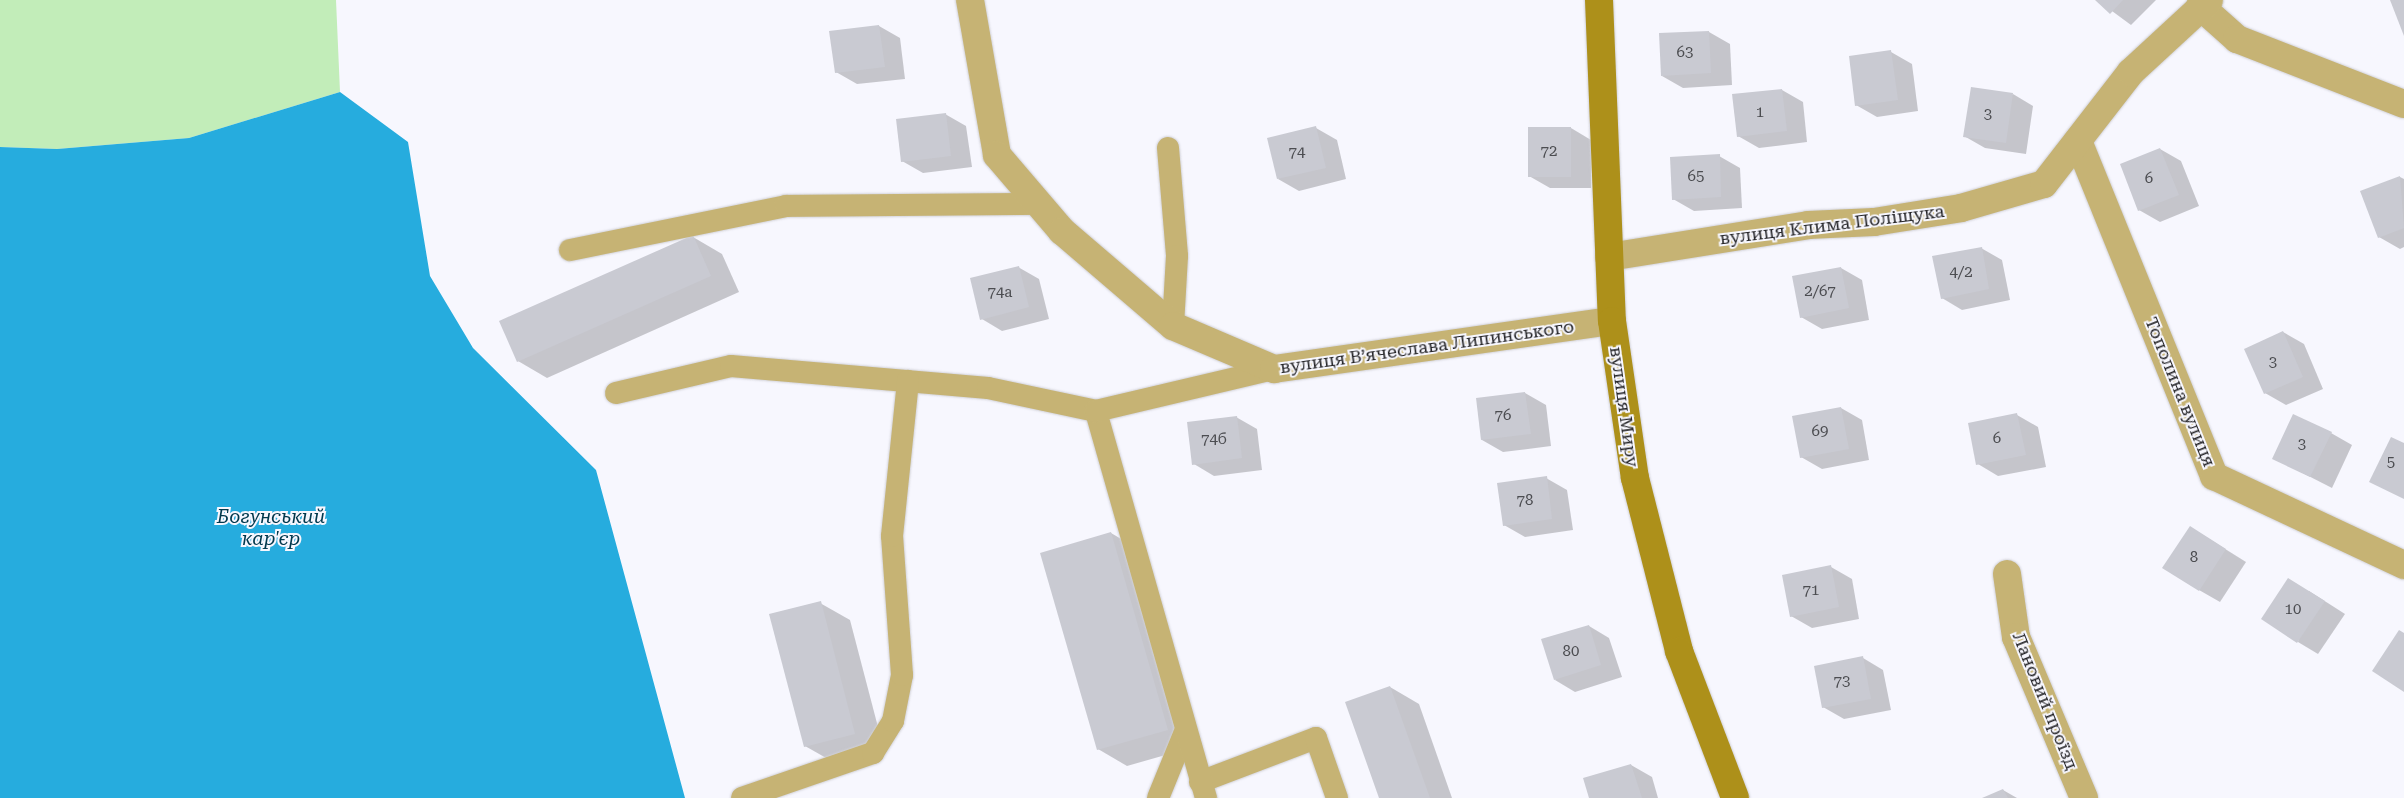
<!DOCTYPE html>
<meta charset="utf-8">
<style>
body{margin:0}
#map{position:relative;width:2404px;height:798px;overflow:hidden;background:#f7f7fe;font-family:"Roboto Serif",serif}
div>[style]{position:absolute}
.green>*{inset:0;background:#c2edb9}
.water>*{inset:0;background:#26acde}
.shadow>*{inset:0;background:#0003}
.building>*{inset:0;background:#c9cad2}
.roads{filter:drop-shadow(0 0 1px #d1d1d7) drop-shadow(0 0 1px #d1d1d7)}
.lane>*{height:22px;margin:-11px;padding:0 11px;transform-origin:11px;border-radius:11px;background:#c6b374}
.street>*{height:28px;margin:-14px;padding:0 14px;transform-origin:14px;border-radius:14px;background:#c6b374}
.secondary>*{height:28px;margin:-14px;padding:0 14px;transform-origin:14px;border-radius:14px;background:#ad901a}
span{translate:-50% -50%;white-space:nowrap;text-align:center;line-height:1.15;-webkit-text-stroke:4px #f7f7fe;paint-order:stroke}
.number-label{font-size:15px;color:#4c4d51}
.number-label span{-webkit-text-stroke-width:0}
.street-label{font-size:18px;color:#232326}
.water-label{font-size:19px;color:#00384d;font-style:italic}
</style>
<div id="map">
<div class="green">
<div style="clip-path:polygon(0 0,336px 0,340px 92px,189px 138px,57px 149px,0 147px)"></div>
</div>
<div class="water">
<div style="clip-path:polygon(340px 92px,408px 142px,430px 276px,473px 348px,596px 470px,685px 798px,0 798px,0 147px,57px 149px,189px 138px)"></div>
</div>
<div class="shadow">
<div style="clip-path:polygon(2097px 0,2156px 0,2131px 25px)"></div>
<div style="clip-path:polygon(879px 26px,900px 38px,905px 79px,857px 84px,836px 72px)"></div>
<div style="clip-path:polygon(1709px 32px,1730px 44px,1732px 85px,1683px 88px,1662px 76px)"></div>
<div style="clip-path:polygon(1891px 52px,1912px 64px,1918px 111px,1877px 117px,1856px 105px)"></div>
<div style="clip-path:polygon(1782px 90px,1803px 102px,1807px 142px,1759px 148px,1738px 136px)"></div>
<div style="clip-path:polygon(2013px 94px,2033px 106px,2026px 154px,1985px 148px,1964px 136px)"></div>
<div style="clip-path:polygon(945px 114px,966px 126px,972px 167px,923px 173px,902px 161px)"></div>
<div style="clip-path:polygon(1316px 128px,1337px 140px,1346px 179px,1299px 191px,1278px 179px)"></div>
<div style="clip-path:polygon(1571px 128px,1591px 140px,1591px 188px,1550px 188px,1529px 176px)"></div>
<div style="clip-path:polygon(2160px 149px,2181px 161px,2199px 206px,2160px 222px,2139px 210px)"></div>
<div style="clip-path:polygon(1719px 156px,1740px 168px,1742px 208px,1694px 211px,1673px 199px)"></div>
<div style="clip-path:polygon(2400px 177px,2404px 179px,2404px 247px,2400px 249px,2379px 237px)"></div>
<div style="clip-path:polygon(693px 237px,722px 254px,739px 292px,547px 378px,518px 361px)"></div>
<div style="clip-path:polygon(1981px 248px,2002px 260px,2010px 300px,1962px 310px,1942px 298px)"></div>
<div style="clip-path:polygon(1018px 267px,1039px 279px,1049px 319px,1002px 331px,982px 319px)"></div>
<div style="clip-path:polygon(1841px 268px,1862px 280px,1869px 320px,1822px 329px,1801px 317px)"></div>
<div style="clip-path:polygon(2283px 332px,2304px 344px,2323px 389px,2286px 405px,2265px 393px)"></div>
<div style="clip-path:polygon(1525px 393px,1546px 405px,1551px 446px,1503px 452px,1482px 440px,1477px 399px)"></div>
<div style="clip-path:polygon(1841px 408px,1862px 420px,1869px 460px,1822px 469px,1801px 457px)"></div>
<div style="clip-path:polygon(2017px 415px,2038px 427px,2046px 467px,1998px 476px,1978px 464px)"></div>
<div style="clip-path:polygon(1236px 417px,1257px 429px,1262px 470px,1214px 476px,1194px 464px)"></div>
<div style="clip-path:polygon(2331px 433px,2352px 445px,2332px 488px,2273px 458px)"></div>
<div style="clip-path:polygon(1546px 478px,1567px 490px,1573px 530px,1525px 537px,1504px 525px)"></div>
<div style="clip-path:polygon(2190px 527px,2246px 562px,2220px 602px,2199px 590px)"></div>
<div style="clip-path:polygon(1111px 533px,1140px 550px,1197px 746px,1127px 766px,1098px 749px)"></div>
<div style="clip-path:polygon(1831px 567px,1852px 579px,1859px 619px,1812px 628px,1791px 616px)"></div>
<div style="clip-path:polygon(2309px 591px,2345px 614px,2318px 654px,2298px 642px)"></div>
<div style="clip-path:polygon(820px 603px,850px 620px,884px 750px,835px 763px,805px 746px)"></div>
<div style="clip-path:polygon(1589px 626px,1609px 638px,1622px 677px,1575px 692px,1555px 680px)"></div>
<div style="clip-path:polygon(1863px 658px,1883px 670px,1891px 710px,1844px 719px,1823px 707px)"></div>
<div style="clip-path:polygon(1390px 687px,1419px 704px,1452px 798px,1381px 798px)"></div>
<div style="clip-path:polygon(1631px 765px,1652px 777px,1658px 798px,1591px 798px)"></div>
<div style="clip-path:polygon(2003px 790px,2017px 798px,1985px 798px)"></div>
</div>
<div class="building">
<div style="clip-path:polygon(2095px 0,2123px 0,2110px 14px)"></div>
<div style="clip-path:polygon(2390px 0,2404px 0,2404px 36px)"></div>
<div style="clip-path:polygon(879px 25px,885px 67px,835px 73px,829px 31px)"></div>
<div style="clip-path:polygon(1709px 31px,1711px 73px,1661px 76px,1659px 33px)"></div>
<div style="clip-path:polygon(1891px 50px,1898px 100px,1855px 106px,1849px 56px)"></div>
<div style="clip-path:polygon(1971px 87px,2013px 93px,2006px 143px,1963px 137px)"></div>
<div style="clip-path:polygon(1782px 89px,1787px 131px,1737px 137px,1732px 94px)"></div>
<div style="clip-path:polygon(946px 113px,951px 156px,901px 162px,896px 119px)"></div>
<div style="clip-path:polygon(1316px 126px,1326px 168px,1277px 179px,1267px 138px)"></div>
<div style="clip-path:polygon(1528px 127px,1571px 127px,1571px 177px,1528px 177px)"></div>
<div style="clip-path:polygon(2160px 148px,2179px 195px,2138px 211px,2120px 164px)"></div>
<div style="clip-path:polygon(1720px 154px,1721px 197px,1672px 200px,1670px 157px)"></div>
<div style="clip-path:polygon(2400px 176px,2404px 228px,2378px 238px,2360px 191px)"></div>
<div style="clip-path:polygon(693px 235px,711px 276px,517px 362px,499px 321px)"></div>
<div style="clip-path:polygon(1982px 247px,1989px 289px,1941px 299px,1932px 256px)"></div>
<div style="clip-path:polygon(1019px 266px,1029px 307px,980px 320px,970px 278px)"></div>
<div style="clip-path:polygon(1841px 267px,1849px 308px,1800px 318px,1792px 276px)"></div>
<div style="clip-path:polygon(2283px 331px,2303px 377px,2264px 394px,2244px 349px)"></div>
<div style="clip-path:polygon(1525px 392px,1531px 434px,1481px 440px,1476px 398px)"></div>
<div style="clip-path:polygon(1841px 407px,1849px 449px,1800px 458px,1792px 416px)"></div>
<div style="clip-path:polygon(2017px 413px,2026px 455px,1976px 465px,1968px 423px)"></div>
<div style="clip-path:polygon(2293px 414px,2332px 432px,2310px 477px,2272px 459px)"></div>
<div style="clip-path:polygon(1237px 416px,1242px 458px,1192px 465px,1187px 422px)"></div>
<div style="clip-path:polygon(2391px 437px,2404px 443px,2404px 499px,2369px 482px)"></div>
<div style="clip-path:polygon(1547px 476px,1552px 519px,1503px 526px,1497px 483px)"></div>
<div style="clip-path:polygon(2190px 526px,2226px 549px,2199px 591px,2162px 568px)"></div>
<div style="clip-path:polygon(1111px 532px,1168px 730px,1097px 750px,1040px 553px)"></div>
<div style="clip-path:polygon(1831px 565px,1839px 607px,1790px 617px,1782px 575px)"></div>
<div style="clip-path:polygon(2288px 578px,2325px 601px,2297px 643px,2261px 619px)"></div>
<div style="clip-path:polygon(821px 601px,855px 734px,804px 747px,769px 614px)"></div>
<div style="clip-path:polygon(1589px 625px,1601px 665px,1554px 680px,1541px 639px)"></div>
<div style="clip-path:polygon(2399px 630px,2404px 633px,2404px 692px,2372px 671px)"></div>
<div style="clip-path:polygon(1863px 656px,1871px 699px,1822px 708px,1814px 666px)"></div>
<div style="clip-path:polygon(1390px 686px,1430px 798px,1379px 798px,1345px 702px)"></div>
<div style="clip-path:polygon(1631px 764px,1642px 798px,1589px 798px,1583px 778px)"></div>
<div style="clip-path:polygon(2003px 789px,2008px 798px,1982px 798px)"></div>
</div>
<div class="roads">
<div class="lane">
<div style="left:1168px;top:148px;width:108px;rotate:85.2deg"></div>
<div style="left:1177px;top:256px;width:70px;rotate:93.3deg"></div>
<div style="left:570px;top:250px;width:220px;rotate:-11.5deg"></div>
<div style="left:786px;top:206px;width:253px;rotate:-0.5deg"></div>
<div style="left:616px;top:393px;width:118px;rotate:-13.2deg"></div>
<div style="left:731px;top:366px;width:258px;rotate:4.9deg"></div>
<div style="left:988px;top:388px;width:110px;rotate:12deg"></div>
<div style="left:1200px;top:782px;width:124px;rotate:-20.8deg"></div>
<div style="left:1316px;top:738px;width:64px;rotate:70.7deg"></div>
<div style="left:742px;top:798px;width:139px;rotate:-19deg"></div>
<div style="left:873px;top:753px;width:38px;rotate:-58deg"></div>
<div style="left:893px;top:721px;width:47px;rotate:-78.9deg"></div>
<div style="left:902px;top:675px;width:139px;rotate:-94.1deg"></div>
<div style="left:892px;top:536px;width:156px;rotate:-84.1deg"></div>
<div style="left:1158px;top:798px;width:71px;rotate:-67.8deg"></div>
<div style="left:1206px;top:798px;width:402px;rotate:-105.9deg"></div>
<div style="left:1096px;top:411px;width:183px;rotate:-13.3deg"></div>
</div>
<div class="street">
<div style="left:970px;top:0;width:157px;rotate:80.1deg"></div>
<div style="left:997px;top:155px;width:100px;rotate:49.5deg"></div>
<div style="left:1062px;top:231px;width:146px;rotate:40.6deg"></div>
<div style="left:1173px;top:326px;width:110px;rotate:23.1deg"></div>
<div style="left:1274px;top:369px;width:341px;rotate:-8.1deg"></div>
<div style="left:2200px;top:6px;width:50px;rotate:41.7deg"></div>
<div style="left:2237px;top:39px;width:179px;rotate:21.3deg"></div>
<div style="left:2078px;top:141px;width:362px;rotate:67.9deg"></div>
<div style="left:2214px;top:476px;width:210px;rotate:25.1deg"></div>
<div style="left:1609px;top:257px;width:202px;rotate:-9.1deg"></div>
<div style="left:1808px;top:225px;width:66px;rotate:-2.6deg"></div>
<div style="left:1874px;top:222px;width:88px;rotate:-9.1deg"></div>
<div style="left:1961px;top:208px;width:86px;rotate:-16.1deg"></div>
<div style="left:2044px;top:184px;width:142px;rotate:-52.2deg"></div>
<div style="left:2131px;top:72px;width:106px;rotate:-42.7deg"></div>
<div style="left:2007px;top:574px;width:64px;rotate:81.9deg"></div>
<div style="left:2016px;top:637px;width:175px;rotate:67.1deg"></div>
</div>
<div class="secondary">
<div style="left:1599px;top:0;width:321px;rotate:87.7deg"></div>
<div style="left:1612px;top:321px;width:159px;rotate:81.7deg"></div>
<div style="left:1635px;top:478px;width:179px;rotate:75.7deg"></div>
<div style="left:1679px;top:651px;width:157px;rotate:69.1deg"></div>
</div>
</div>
<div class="number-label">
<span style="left:1685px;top:53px">63</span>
<span style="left:1760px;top:113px">1</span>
<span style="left:1988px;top:115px">3</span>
<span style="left:1549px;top:152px">72</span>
<span style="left:1297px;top:153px">74</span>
<span style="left:1696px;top:177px">65</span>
<span style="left:2149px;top:179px">6</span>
<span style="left:1961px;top:273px">4/2</span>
<span style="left:1820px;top:292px">2/67</span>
<span style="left:1000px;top:293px">74а</span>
<span style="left:2273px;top:363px">3</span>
<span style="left:1503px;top:416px">76</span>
<span style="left:1820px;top:432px">69</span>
<span style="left:1997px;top:439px">6</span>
<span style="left:1214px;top:440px">74б</span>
<span style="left:2302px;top:445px">3</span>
<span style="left:2391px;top:463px">5</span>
<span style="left:1525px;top:501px">78</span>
<span style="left:2194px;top:558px">8</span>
<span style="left:1811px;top:591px">71</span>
<span style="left:2293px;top:610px">10</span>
<span style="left:1571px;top:652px">80</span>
<span style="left:1842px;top:682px">73</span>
</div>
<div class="street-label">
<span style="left:1832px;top:225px;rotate:-7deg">вулиця Клима Поліщука</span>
<span style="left:1427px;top:347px;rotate:-8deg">вулиця Вʼячеслава Липинського</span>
<span style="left:2180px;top:392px;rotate:68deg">Тополина вулиця</span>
<span style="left:1624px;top:407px;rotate:82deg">вулиця Миру</span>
<span style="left:2045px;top:701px;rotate:68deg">Лановий проїзд</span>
</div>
<div class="water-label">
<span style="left:271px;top:528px">Богунський<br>кар'єр</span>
</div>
</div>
